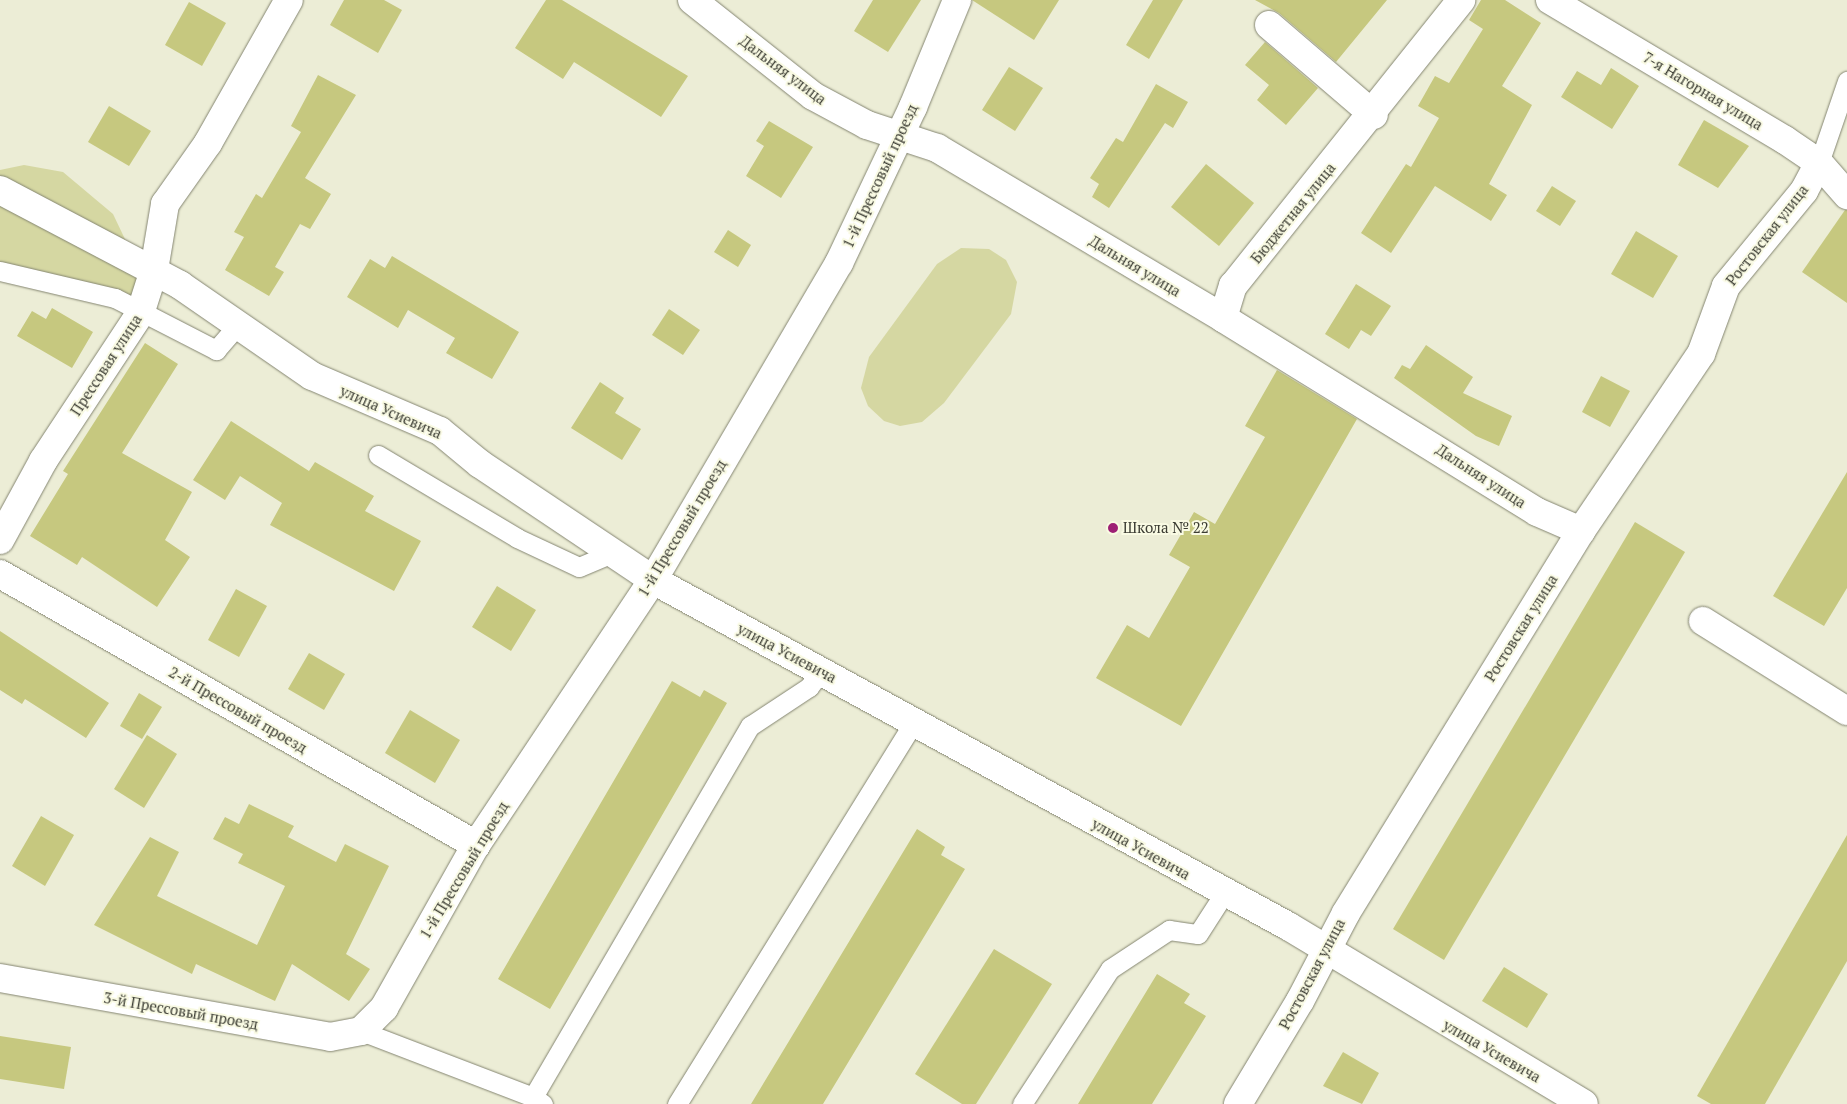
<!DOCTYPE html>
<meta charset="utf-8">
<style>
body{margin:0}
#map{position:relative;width:1847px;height:1104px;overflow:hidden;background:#ecedd6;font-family:"PT Serif",serif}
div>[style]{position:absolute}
.green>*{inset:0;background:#d5d7a2}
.building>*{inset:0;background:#c6c87f}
.roads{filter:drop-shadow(0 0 1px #848571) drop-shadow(0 0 1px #848571)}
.service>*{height:19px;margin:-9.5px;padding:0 9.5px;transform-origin:9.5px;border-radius:9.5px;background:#fff}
.minor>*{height:28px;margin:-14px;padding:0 14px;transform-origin:14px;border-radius:14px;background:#fff}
.dots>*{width:14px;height:14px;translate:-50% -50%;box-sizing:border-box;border:2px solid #f9fae3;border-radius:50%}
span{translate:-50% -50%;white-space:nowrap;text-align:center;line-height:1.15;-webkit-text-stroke:4px #f9fae3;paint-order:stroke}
.street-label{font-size:15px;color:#3c3d34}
.poi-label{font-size:15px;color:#3c3d34}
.left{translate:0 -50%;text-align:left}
</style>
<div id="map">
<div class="green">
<div style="clip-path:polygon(24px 165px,63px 172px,113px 214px,143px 277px,132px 298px,0 263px,0 170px)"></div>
<div style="clip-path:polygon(961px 248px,989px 249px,1006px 260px,1017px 282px,1011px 314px,944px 403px,922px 422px,900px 426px,884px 421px,868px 406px,861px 388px,869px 357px,937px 264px)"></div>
</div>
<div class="building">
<div style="clip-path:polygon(344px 0,384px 0,402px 10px,378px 53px,330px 25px)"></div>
<div style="clip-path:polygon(546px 0,562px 0,688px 76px,661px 117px,574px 62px,563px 79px,515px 48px)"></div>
<div style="clip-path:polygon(873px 0,921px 0,888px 52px,854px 31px)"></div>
<div style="clip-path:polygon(972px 0,1059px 0,1034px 40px)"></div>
<div style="clip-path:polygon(1153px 0,1183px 0,1149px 59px,1126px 45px)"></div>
<div style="clip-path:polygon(1255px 0,1387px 0,1336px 62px,1279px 13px)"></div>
<div style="clip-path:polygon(1481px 0,1505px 0,1541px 23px,1502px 86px,1532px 105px,1489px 184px,1507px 195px,1491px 221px,1435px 186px,1391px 253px,1361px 233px,1406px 164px,1411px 167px,1439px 118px,1418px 106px,1435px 76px,1449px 83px,1483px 29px,1469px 20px)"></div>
<div style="clip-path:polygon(189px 2px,226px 23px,202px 66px,165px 45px)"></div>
<div style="clip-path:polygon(1265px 42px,1318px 88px,1286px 125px,1257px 100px,1269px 85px,1245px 65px)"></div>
<div style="clip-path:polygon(1009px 67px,1043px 88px,1015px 131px,982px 110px)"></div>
<div style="clip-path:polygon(1611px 68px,1639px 86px,1612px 129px,1561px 97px,1577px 71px,1601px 85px)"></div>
<div style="clip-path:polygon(318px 75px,356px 95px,305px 178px,331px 194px,310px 229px,300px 224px,275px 267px,284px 272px,269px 296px,225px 270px,244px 237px,234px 232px,256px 194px,262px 198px,301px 132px,291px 126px)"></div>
<div style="clip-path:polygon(1156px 84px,1188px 102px,1173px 128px,1165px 123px,1109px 208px,1092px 197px,1099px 184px,1090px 178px,1116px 138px,1123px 142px)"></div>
<div style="clip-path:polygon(109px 106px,151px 131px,129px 166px,88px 142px)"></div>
<div style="clip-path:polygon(1704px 120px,1749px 146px,1718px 188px,1678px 165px)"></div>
<div style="clip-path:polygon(769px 121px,813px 147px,781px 198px,746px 176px,764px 146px,756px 141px)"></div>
<div style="clip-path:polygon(1206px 164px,1254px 203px,1219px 246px,1171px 207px)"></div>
<div style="clip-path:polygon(1552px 186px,1576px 201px,1560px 226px,1536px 211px)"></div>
<div style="clip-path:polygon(1845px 210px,1847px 210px,1847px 303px,1802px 272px)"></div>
<div style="clip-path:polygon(728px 230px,751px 245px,738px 267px,714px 252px)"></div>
<div style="clip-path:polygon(1636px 231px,1678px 256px,1653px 298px,1611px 274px)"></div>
<div style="clip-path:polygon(392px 256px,519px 332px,492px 379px,446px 353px,455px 338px,408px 310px,398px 328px,347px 297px,370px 259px,385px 268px)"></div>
<div style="clip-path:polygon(1356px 284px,1391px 306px,1371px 336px,1361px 330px,1349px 349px,1325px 334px)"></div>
<div style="clip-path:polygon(52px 308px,93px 332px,72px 368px,17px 336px,32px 311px,46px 319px)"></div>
<div style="clip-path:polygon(669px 309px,700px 330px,683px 355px,652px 335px)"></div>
<div style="clip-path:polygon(145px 343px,178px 364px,122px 453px,192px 492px,165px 540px,190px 557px,157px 607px,82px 557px,77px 565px,30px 536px,68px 474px,63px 471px)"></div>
<div style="clip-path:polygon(1426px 345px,1473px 377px,1463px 393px,1512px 416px,1499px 446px,1476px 436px,1394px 378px,1402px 365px,1410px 369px)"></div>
<div style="clip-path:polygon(1277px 370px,1357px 419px,1181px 726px,1096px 678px,1127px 625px,1149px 638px,1190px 567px,1169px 555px,1194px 512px,1215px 524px,1265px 437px,1245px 426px)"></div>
<div style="clip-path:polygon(1601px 376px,1630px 391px,1610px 427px,1582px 412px)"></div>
<div style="clip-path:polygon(600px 382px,624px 398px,615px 413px,641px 429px,622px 460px,571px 428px)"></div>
<div style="clip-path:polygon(231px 421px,309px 471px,315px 462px,374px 496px,365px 511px,421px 541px,394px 591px,270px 525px,282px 503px,240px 476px,225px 500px,193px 480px)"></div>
<div style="clip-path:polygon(1847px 472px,1847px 588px,1824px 626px,1773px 596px)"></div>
<div style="clip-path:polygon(1635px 522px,1685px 552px,1444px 960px,1393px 929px)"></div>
<div style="clip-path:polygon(497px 586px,536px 610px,511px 651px,472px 627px)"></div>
<div style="clip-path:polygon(236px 589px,267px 606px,239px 657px,208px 640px)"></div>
<div style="clip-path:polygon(0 631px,109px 703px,86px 738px,25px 699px,22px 704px,0 690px)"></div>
<div style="clip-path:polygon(309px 653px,345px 674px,324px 710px,288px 689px)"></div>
<div style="clip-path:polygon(672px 681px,700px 697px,704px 690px,727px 703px,550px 1009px,498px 979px)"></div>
<div style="clip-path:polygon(139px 693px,162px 707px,142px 739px,120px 726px)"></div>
<div style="clip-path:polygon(410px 710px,460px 740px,435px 783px,385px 753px)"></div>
<div style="clip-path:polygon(147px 735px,177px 754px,144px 808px,114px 789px)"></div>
<div style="clip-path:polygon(249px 804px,294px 826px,288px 837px,336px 862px,345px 844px,389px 866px,346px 954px,370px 969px,349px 1001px,292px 964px,275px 1001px,196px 964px,192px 974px,94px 925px,150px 837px,179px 852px,157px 896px,257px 945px,285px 886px,238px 863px,243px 854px,213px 839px,225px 817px,239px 824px)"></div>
<div style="clip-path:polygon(41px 816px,74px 835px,45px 886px,12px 866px)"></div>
<div style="clip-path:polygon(917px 829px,945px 847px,941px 855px,965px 869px,823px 1104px,751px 1104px)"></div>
<div style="clip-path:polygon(1847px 835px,1847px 961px,1765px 1104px,1711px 1104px,1697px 1096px)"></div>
<div style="clip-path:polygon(994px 949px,1052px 984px,976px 1104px,962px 1104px,915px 1074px)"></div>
<div style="clip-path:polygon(1504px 967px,1548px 994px,1527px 1028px,1482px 1001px)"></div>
<div style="clip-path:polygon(1157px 974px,1190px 994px,1184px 1003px,1206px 1016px,1152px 1104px,1078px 1104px)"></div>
<div style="clip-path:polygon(0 1036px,71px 1047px,64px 1089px,0 1079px)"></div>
<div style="clip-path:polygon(1343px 1052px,1379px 1073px,1362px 1104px,1323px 1086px)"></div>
</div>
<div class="roads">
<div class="service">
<div style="left:1819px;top:163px;width:87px;rotate:-71.1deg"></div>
<div style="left:0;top:271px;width:118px;rotate:13.2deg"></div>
<div style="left:115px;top:298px;width:114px;rotate:27.2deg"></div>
<div style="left:216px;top:350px;width:33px;rotate:-49deg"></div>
<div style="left:378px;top:455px;width:162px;rotate:30.8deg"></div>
<div style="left:517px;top:538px;width:68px;rotate:25.1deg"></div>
<div style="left:579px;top:567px;width:36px;rotate:-23deg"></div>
<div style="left:361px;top:1031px;width:184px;rotate:21deg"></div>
<div style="left:543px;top:1104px;width:12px;rotate:-145deg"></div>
<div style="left:533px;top:1097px;width:430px;rotate:-59.7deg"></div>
<div style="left:750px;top:726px;width:71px;rotate:-33.5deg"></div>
<div style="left:809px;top:687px;width:20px;rotate:-53deg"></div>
<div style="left:677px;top:1104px;width:448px;rotate:-58.2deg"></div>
<div style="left:1022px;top:1104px;width:161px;rotate:-56.9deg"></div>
<div style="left:1110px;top:969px;width:71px;rotate:-33.5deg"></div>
<div style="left:1169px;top:930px;width:29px;rotate:8deg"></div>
<div style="left:1198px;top:934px;width:46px;rotate:-57.3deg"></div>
</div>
<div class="minor">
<div style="left:692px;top:0;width:154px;rotate:38.4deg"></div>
<div style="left:813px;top:96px;width:61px;rotate:28.2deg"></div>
<div style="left:867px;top:125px;width:74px;rotate:18.2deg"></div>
<div style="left:937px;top:148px;width:333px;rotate:30.7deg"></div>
<div style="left:1223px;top:318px;width:369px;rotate:31.7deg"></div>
<div style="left:1537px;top:512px;width:48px;rotate:23.4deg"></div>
<div style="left:1550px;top:0;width:274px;rotate:30.8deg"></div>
<div style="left:1785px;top:140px;width:41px;rotate:34.1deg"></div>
<div style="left:1819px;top:163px;width:43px;rotate:48.8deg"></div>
<div style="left:1269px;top:25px;width:138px;rotate:40.6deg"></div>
<div style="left:0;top:190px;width:204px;rotate:27.8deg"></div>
<div style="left:180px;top:285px;width:160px;rotate:34.6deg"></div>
<div style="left:312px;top:376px;width:139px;rotate:23.3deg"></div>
<div style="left:440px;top:431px;width:52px;rotate:39.5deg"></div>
<div style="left:480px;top:464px;width:208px;rotate:33.8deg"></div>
<div style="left:653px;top:580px;width:723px;rotate:28.59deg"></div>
<div style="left:1288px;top:926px;width:345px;rotate:31deg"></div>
<div style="left:1223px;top:318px;width:34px;rotate:-73deg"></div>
<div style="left:1233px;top:286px;width:366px;rotate:-51.4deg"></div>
<div style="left:0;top:540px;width:90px;rotate:-61.4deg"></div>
<div style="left:43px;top:461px;width:176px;rotate:-56.6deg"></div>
<div style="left:140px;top:314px;width:46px;rotate:-72.3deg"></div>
<div style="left:154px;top:270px;width:67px;rotate:-80.5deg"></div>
<div style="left:165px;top:204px;width:75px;rotate:-54.8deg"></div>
<div style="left:208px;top:143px;width:164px;rotate:-60.5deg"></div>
<div style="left:0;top:574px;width:548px;rotate:29.65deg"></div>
<div style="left:1703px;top:621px;width:170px;rotate:32deg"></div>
<div style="left:0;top:978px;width:335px;rotate:10.1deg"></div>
<div style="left:330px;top:1037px;width:32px;rotate:-11deg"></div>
<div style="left:361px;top:1031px;width:33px;rotate:-45deg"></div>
<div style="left:384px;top:1008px;width:187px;rotate:-60.6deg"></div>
<div style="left:476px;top:845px;width:319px;rotate:-56.3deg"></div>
<div style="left:653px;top:580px;width:368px;rotate:-59.6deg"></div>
<div style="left:839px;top:263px;width:173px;rotate:-64.6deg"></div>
<div style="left:913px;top:107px;width:116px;rotate:-67.6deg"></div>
<div style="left:1238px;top:1104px;width:120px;rotate:-59deg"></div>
<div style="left:1300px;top:1001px;width:99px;rotate:-62.4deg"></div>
<div style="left:1346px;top:913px;width:448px;rotate:-58.4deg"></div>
<div style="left:1581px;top:531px;width:214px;rotate:-55.9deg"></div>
<div style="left:1701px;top:354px;width:72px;rotate:-69.8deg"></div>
<div style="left:1726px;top:286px;width:123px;rotate:-50.6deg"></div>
<div style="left:1804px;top:191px;width:32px;rotate:-62deg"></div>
</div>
</div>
<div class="dots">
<div style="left:1113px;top:528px;background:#9d1f74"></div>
</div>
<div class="street-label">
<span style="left:783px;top:70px;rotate:37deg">Дальняя улица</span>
<span style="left:1703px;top:91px;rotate:31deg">7-я Нагорная улица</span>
<span style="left:880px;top:176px;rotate:-65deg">1-й Прессовый проезд</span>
<span style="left:1293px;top:213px;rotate:-51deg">Бюджетная улица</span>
<span style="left:1767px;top:235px;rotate:-52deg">Ростовская улица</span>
<span style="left:1135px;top:266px;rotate:31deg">Дальняя улица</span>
<span style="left:106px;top:365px;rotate:-57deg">Прессовая улица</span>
<span style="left:391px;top:412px;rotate:24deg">улица Усиевича</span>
<span style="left:1481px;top:476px;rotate:33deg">Дальняя улица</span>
<span style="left:682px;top:528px;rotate:-59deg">1-й Прессовый проезд</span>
<span style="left:1521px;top:628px;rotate:-58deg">Ростовская улица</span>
<span style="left:787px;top:653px;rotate:28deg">улица Усиевича</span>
<span style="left:238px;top:710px;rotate:30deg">2-й Прессовый проезд</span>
<span style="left:1141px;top:849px;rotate:29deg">улица Усиевича</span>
<span style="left:464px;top:870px;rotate:-59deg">1-й Прессовый проезд</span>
<span style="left:1312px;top:974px;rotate:-62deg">Ростовская улица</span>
<span style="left:181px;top:1011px;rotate:10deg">3-й Прессовый проезд</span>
<span style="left:1492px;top:1051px;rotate:30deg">улица Усиевича</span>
</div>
<div class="poi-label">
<span class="left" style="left:1123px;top:528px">Школа № 22</span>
</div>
</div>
